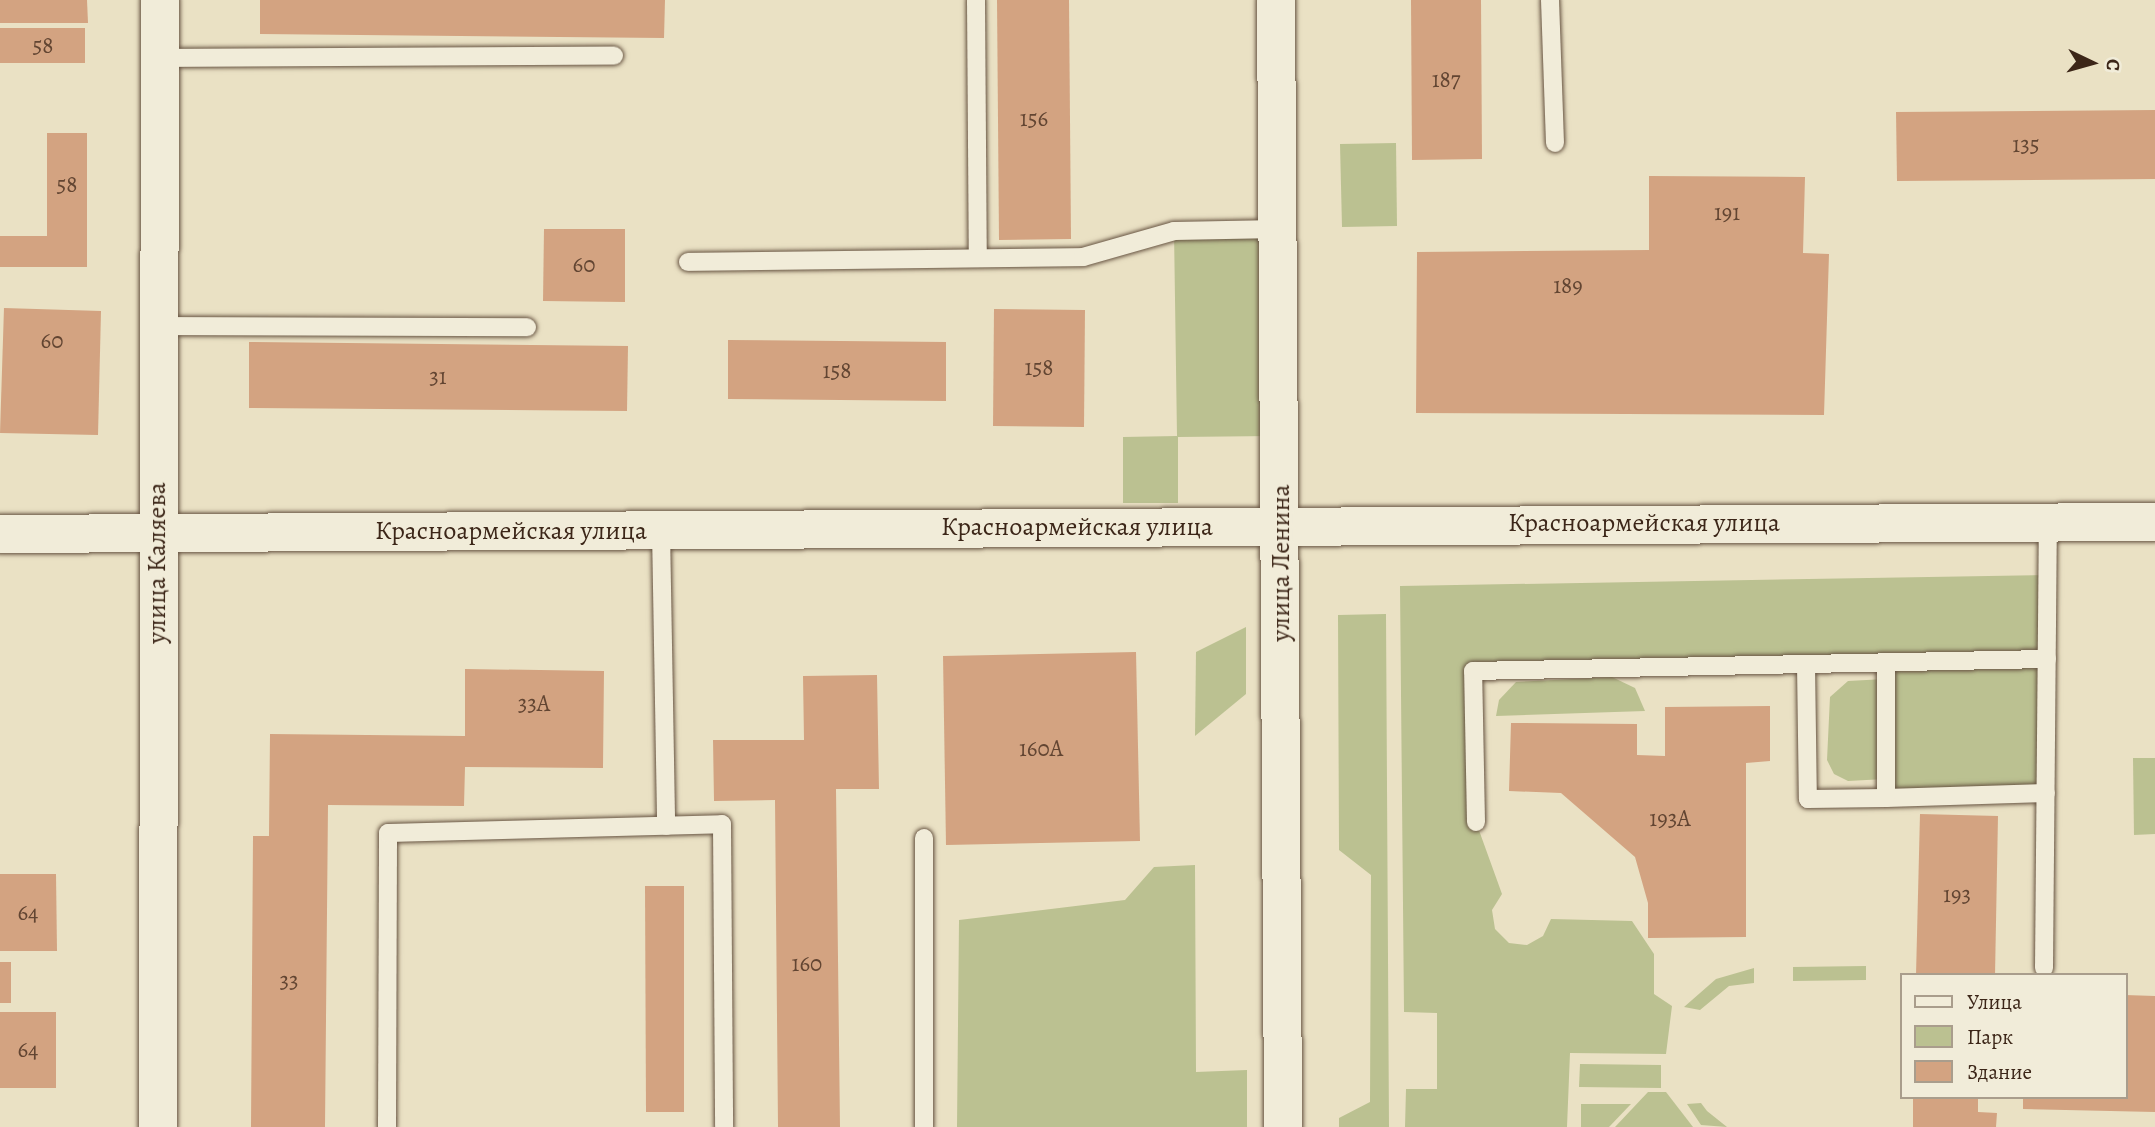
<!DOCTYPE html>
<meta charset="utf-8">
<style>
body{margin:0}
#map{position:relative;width:2155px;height:1127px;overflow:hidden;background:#eae1c4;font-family:Alegreya,serif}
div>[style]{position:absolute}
.green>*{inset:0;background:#bbc191}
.building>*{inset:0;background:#d3a381}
.roads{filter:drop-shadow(0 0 2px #685543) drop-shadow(0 0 2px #685543)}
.lane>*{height:18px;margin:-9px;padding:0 9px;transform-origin:9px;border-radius:9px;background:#f1ecd9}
.secondary>*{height:38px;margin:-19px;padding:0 19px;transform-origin:19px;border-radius:19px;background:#f1ecd9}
span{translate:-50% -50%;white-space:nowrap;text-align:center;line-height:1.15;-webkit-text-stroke:5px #f1ecd9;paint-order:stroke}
.number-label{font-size:23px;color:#624532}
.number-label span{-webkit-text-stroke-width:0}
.street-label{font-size:26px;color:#3c2618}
.legend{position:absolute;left:1900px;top:973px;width:228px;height:126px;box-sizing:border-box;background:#f1ecd9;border:2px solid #a99d8c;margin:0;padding:9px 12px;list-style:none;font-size:21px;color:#3c2618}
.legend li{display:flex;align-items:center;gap:14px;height:35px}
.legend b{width:35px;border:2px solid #a99d8c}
.north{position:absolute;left:2057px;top:28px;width:70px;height:70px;-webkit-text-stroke:5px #f1ecd9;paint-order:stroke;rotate:95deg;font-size:19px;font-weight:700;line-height:28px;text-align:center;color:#3c2618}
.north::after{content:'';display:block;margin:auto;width:24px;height:32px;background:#3c2618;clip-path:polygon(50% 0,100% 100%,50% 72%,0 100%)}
</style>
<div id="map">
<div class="green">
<div style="clip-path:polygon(1396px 143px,1397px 226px,1342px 227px,1340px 144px)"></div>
<div style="clip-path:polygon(1278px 229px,1281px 436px,1178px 437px,1178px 503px,1123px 503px,1123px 437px,1177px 436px,1174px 231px)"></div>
<div style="clip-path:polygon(2048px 575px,2046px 793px,1886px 798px,1885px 779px,1848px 781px,1834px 774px,1827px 760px,1830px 697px,1848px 681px,1885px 679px,1886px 663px,1473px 672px,1476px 822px,1502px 894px,1492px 910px,1495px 929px,1509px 943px,1527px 945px,1543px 936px,1551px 919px,1632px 921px,1654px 954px,1654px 994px,1672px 1006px,1666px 1054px,1570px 1053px,1567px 1127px,1405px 1127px,1406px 1089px,1437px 1089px,1437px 1013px,1404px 1012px,1400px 586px)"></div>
<div style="clip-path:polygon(1386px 614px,1389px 1127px,1339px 1127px,1339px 1118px,1370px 1102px,1371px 875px,1339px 850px,1338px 615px)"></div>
<div style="clip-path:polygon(1246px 627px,1246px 694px,1195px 736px,1196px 652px)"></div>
<div style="clip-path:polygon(1612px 677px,1635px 688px,1645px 711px,1496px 716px,1499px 700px,1516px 682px)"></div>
<div style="clip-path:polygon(2133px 758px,2155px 758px,2155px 834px,2134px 835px)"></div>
<div style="clip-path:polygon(1195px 865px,1196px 1072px,1247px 1070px,1247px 1127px,957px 1127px,959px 920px,1125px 900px,1154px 867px)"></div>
<div style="clip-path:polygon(1866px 966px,1866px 980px,1793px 981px,1793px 967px)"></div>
<div style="clip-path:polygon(1754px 968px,1754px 983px,1729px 986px,1700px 1010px,1684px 1007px,1716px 979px)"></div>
<div style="clip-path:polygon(1580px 1064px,1661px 1065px,1661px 1088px,1579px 1087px)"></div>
<div style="clip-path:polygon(1648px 1092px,1666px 1092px,1693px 1127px,1615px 1127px)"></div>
<div style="clip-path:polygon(1701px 1103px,1707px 1111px,1727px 1127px,1701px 1125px,1687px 1104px)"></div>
<div style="clip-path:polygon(1581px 1104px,1631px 1104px,1609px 1127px,1581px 1127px)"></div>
</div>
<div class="building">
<div style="clip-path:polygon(0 0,87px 0,88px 23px,0 23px)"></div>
<div style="clip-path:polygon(260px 0,665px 0,664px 38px,260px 34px)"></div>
<div style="clip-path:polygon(997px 0,1069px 0,1071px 239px,999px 240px)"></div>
<div style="clip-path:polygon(1411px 0,1481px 0,1482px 159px,1412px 160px)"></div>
<div style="clip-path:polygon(0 28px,85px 28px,85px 63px,0 63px)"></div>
<div style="clip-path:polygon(2155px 110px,2155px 179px,1897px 181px,1896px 112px)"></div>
<div style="clip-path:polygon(47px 133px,87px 133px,87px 267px,0 267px,0 236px,47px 236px)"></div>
<div style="clip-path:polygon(1649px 176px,1805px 177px,1803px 253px,1829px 254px,1824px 415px,1416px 413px,1417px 252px,1649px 250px)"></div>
<div style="clip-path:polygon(544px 229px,625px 229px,625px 302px,543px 301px)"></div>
<div style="clip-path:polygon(4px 308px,101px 311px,98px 435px,0 433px)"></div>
<div style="clip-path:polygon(994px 309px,1085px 310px,1084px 427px,993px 426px)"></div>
<div style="clip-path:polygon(728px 340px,946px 342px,946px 401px,728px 399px)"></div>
<div style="clip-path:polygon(249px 342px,628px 346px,627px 411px,249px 408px)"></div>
<div style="clip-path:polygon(1136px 652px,1140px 841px,946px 845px,943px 656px)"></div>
<div style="clip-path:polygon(465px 669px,604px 671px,603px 768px,465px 767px,464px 806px,328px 805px,325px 1127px,251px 1127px,253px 836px,269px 836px,270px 734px,465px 736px)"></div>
<div style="clip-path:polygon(877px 675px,879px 789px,836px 789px,840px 1127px,778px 1127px,775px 800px,714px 801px,713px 740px,804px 740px,803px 676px)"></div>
<div style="clip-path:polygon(1770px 706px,1770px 761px,1746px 763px,1746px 937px,1648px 938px,1648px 903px,1635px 857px,1561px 793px,1509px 791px,1511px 723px,1637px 724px,1637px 755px,1665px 756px,1665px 707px)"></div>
<div style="clip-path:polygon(1920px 814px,1998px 816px,1995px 975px,1916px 975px)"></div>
<div style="clip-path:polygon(0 874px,56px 874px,57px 951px,0 951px)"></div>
<div style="clip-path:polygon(645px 886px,684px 886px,684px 1112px,646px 1112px)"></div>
<div style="clip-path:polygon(0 962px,11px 962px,11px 1003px,0 1003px)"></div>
<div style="clip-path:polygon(2125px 995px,2155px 996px,2155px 1112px,2023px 1109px,2023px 1097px,2125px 1097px)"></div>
<div style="clip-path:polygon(0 1012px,56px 1012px,56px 1088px,0 1088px)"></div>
<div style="clip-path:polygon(1913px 1097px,1978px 1097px,1978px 1112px,1997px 1113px,1996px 1127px,1913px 1127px)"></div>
</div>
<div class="roads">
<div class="lane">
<div style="left:976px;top:0;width:258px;rotate:89.6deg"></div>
<div style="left:1550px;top:0;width:143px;rotate:88deg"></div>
<div style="left:160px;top:58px;width:454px;rotate:-0.3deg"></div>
<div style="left:688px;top:262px;width:395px;rotate:-0.7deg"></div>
<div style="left:1083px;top:257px;width:95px;rotate:-15.9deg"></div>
<div style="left:1174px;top:231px;width:104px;rotate:-1.1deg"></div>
<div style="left:158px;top:326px;width:369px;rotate:0.2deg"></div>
<div style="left:661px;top:530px;width:296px;rotate:89deg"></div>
<div style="left:1886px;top:662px;width:136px;rotate:90deg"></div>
<div style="left:1886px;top:798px;width:160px;rotate:-1.8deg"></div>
<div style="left:1806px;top:664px;width:135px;rotate:89.2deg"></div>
<div style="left:1808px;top:799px;width:78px;rotate:-0.7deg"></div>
<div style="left:1476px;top:822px;width:151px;rotate:-91.1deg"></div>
<div style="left:1473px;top:671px;width:574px;rotate:-1.2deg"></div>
<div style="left:924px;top:838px;width:289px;rotate:90deg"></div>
<div style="left:2044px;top:968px;width:446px;rotate:-89.5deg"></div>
<div style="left:387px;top:1127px;width:294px;rotate:-89.8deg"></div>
<div style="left:388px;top:833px;width:334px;rotate:-1.5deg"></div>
<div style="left:722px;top:824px;width:303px;rotate:89.6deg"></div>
</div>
<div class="secondary">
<div style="left:1276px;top:0;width:1127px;rotate:89.64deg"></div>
<div style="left:0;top:534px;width:2155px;rotate:-0.32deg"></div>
<div style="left:158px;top:1127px;width:1127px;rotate:-89.9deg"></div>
</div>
</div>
<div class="number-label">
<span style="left:43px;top:46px">58</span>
<span style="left:1446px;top:80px">187</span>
<span style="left:1034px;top:119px">156</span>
<span style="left:2026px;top:145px">135</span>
<span style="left:67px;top:185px">58</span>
<span style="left:1727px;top:213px">191</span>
<span style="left:584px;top:265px">60</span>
<span style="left:1568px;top:286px">189</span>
<span style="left:52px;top:341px">60</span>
<span style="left:1039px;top:368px">158</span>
<span style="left:837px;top:371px">158</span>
<span style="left:438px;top:377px">31</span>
<span style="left:534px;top:704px">33А</span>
<span style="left:1041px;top:749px">160А</span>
<span style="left:1670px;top:819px">193А</span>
<span style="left:1957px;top:895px">193</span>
<span style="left:28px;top:913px">64</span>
<span style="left:807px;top:964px">160</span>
<span style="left:289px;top:981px">33</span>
<span style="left:28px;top:1050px">64</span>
</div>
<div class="street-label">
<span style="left:1644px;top:523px">Красноармейская улица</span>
<span style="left:1077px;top:527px">Красноармейская улица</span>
<span style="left:511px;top:531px">Красноармейская улица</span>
<span style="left:157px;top:563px;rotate:-90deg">улица Каляева</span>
<span style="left:1281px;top:563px;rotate:-90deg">улица Ленина</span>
</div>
<ul class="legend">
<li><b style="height:9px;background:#f1ecd9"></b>Улица</li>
<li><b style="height:19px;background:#bbc191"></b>Парк</li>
<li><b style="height:19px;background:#d3a381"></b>Здание</li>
</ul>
<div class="north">С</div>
</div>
